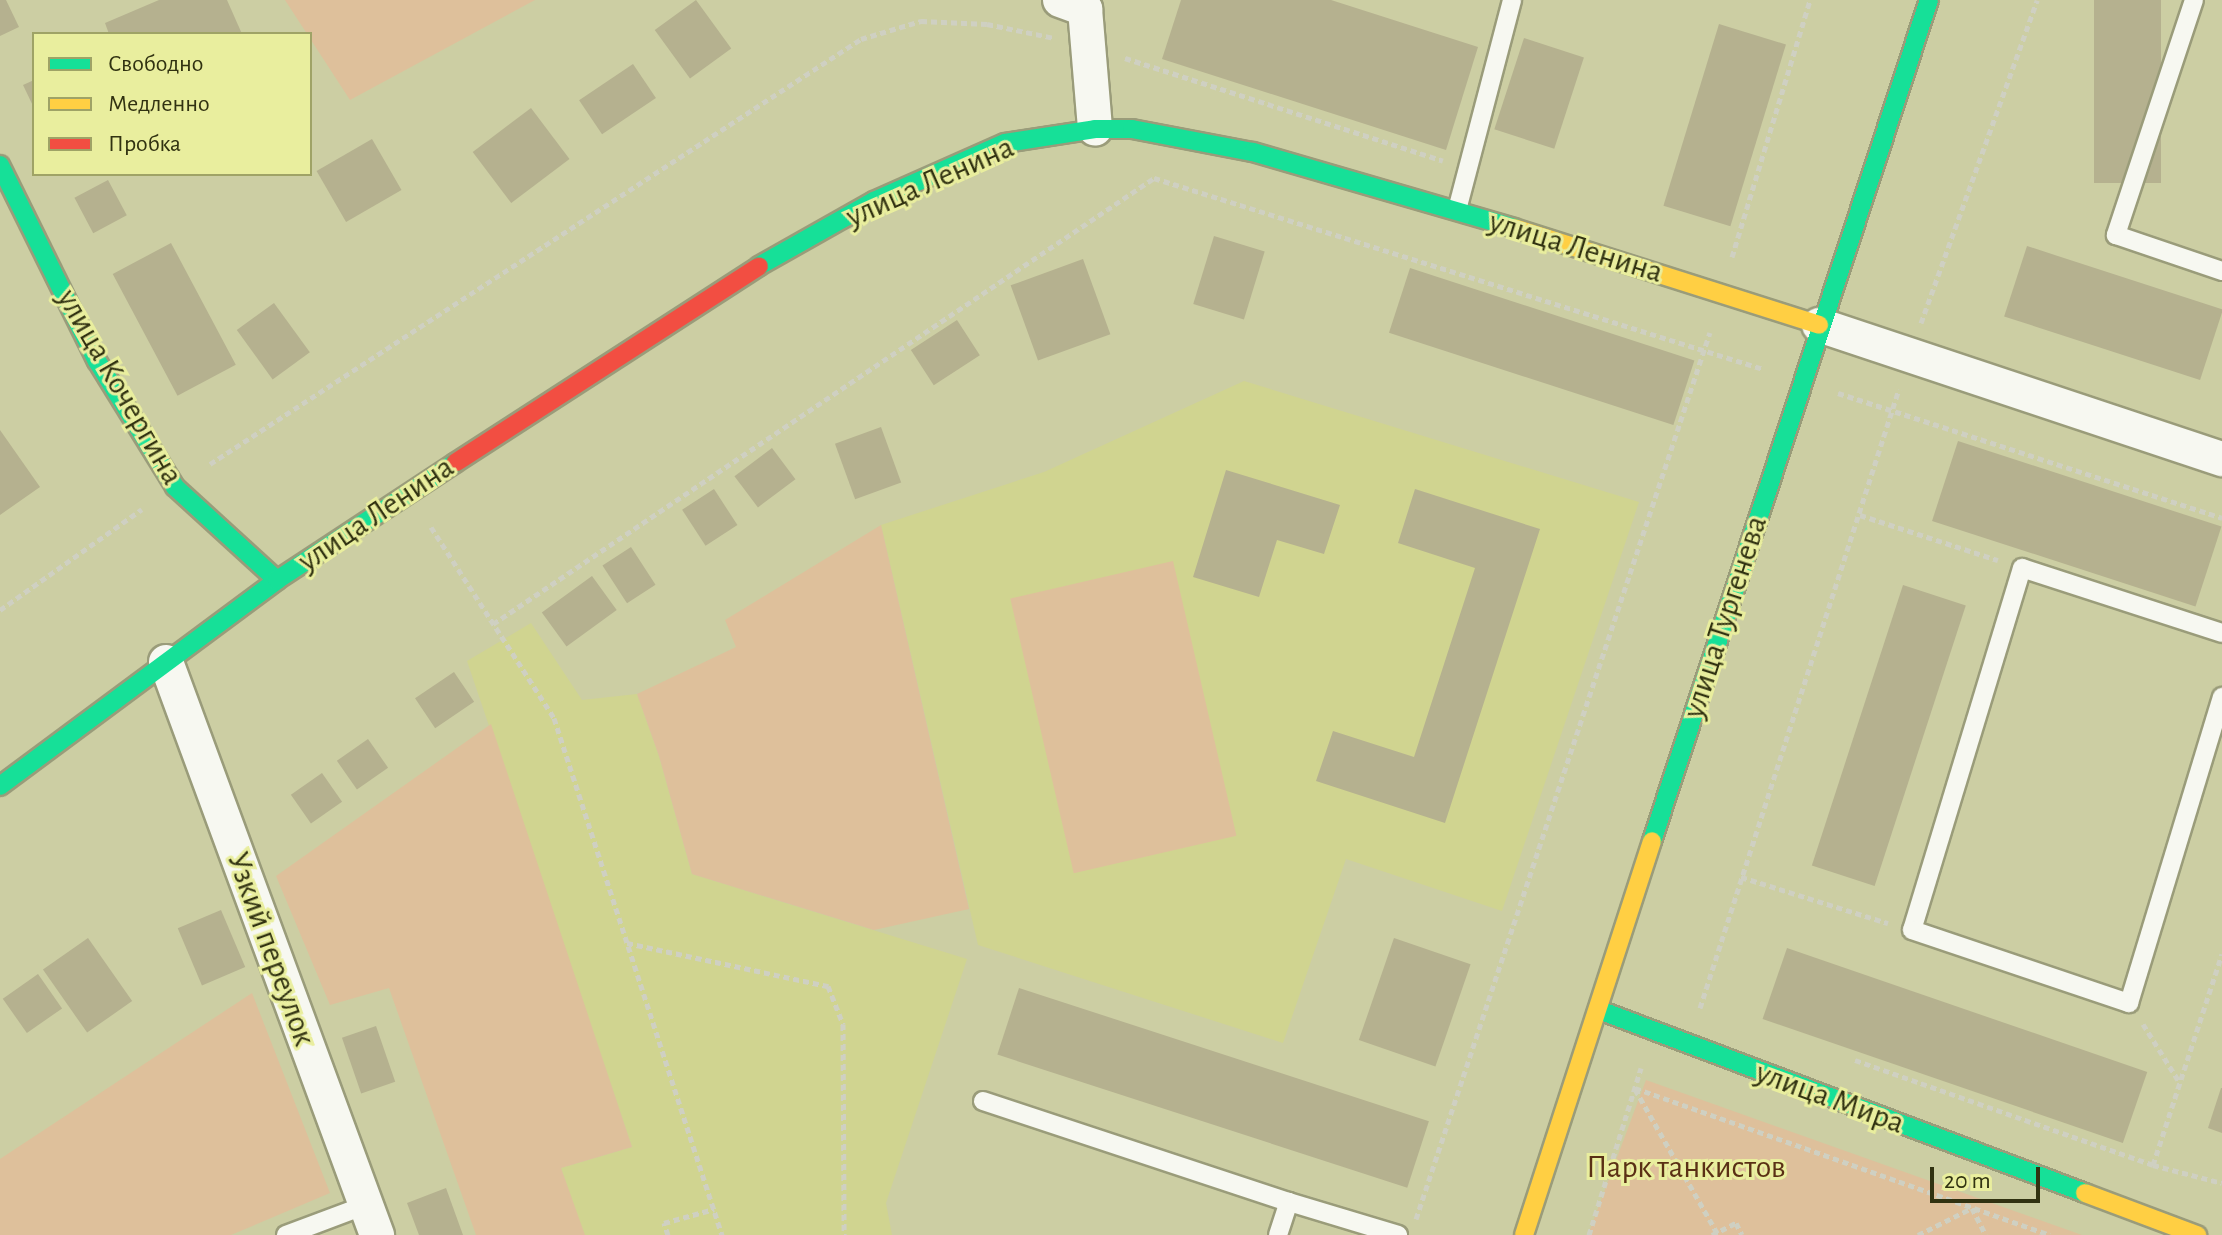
<!DOCTYPE html>
<meta charset="utf-8">
<style>
body{margin:0}
#map{position:relative;width:2222px;height:1235px;overflow:hidden;background:#cccea3;font-family:"Alegreya Sans",sans-serif}
div>[style]{position:absolute}
.built>*{inset:0;background:#d0d490}
.green>*{inset:0;background:#dec09b;transform-origin:0 0}
.building>*{inset:0;background:#b5b18f;transform-origin:0 0}
.path>*{height:5px;margin-top:-2.5px;transform-origin:0;background:repeating-linear-gradient(90deg,#cfd0c2 0 6px,transparent 0 10px)}
.roads{filter:drop-shadow(2px 0 #9a9c7a) drop-shadow(-2px 0 #9a9c7a) drop-shadow(0 2px #9a9c7a) drop-shadow(0 -2px #9a9c7a)}
.lane>*{height:18px;margin:-9px;padding:0 9px;transform-origin:9px;border-radius:9px;background:#f7f8f1}
.street>*{height:34px;margin:-17px;padding:0 17px;transform-origin:17px;border-radius:17px;background:#f7f8f1}
.fast>*{height:18px;margin:-9px;padding:0 9px;transform-origin:9px;border-radius:9px;background:#16e098}
.slow>*{height:18px;margin:-9px;padding:0 9px;transform-origin:9px;border-radius:9px;background:#ffcf43}
.jam>*{height:18px;margin:-9px;padding:0 9px;transform-origin:9px;border-radius:9px;background:#f24e42}
span{translate:-50% -50%;white-space:nowrap;text-align:center;line-height:1.15;-webkit-text-stroke:6px #e9ee9e;paint-order:stroke}
.street-label{font-size:32px;color:#313211}
.park-label{font-size:32px;color:#5a3015}
.legend{position:absolute;left:32px;top:32px;width:280px;height:144px;box-sizing:border-box;background:#e9ee9e;border:2px solid #9fa366;margin:0;padding:10px 14px;list-style:none;font-size:24px;color:#313211}
.legend li{display:flex;align-items:center;gap:16px;height:40px}
.legend b{width:40px;border:2px solid #9fa366}
.scale{position:absolute;left:1930px;top:1167px;width:110px;height:36px;box-sizing:border-box;border:4px solid #313211;border-top:0;padding-left:10px;font-size:24px;line-height:28px;white-space:nowrap;color:#313211;-webkit-text-stroke:6px #e9ee9e;paint-order:stroke}
</style>
<div id="map">
<div class="built">
<i style="clip-path:polygon(1244px 381px,1639px 502px,1502px 911px,1346px 859px,1283px 1043px,978px 945px,881px 525px,1044px 472px)"></i>
<i style="clip-path:polygon(531px 623px,582px 700px,637px 694px,659px 756px,692px 874px,967px 959px,886px 1203px,892px 1235px,584px 1235px,561px 1168px,632px 1147px,467px 661px)"></i>
</div>
<div class="green">
<i style="clip-path:polygon(285px 0,535px 0,350px 100px)"></i>
<i style="clip-path:polygon(881px 525px,969px 909px,874px 930px,692px 874px,659px 756px,637px 694px,736px 647px,725px 620px)"></i>
<i style="left:1173px;top:561px;width:282px;height:167px;rotate:77deg"></i>
<i style="clip-path:polygon(491px 724px,632px 1147px,561px 1168px,585px 1235px,476px 1235px,389px 988px,330px 1005px,276px 876px)"></i>
<i style="clip-path:polygon(252px 993px,330px 1193px,231px 1235px,0 1235px,0 1159px)"></i>
<i style="clip-path:polygon(1646px 1080px,2082px 1235px,1588px 1235px)"></i>
</div>
<div class="building">
<i style="clip-path:polygon(0 0,6px 0,19px 27px,0 36px)"></i>
<i style="clip-path:polygon(159px 0,227px 0,242px 34px,109px 34px,105px 23px)"></i>
<i style="left:696px;top:0;width:60px;height:51px;rotate:54deg"></i>
<i style="clip-path:polygon(1181px 0,1331px 0,1478px 47px,1446px 150px,1162px 59px)"></i>
<i style="left:2094px;top:0;width:67px;height:183px"></i>
<i style="left:1719px;top:24px;width:70px;height:190px;rotate:17deg"></i>
<i style="left:1524px;top:38px;width:63px;height:96px;rotate:18deg"></i>
<i style="left:633px;top:64px;width:41px;height:65px;rotate:56deg"></i>
<i style="clip-path:polygon(34px 80px,34px 108px,23px 85px)"></i>
<i style="left:531px;top:108px;width:64px;height:73px;rotate:53deg"></i>
<i style="left:372px;top:139px;width:59px;height:64px;rotate:60deg"></i>
<i style="left:108px;top:180px;width:40px;height:38px;rotate:62deg"></i>
<i style="left:1214px;top:236px;width:53px;height:71px;rotate:17deg"></i>
<i style="left:171px;top:243px;width:138px;height:66px;rotate:62deg"></i>
<i style="left:2027px;top:246px;width:206px;height:74px;rotate:18deg"></i>
<i style="left:1083px;top:259px;width:80px;height:77px;rotate:70deg"></i>
<i style="left:1410px;top:268px;width:299px;height:68px;rotate:18deg"></i>
<i style="left:274px;top:303px;width:61px;height:46px;rotate:54deg"></i>
<i style="left:957px;top:320px;width:42px;height:55px;rotate:57deg"></i>
<i style="left:881px;top:427px;width:59px;height:49px;rotate:70deg"></i>
<i style="clip-path:polygon(0 430px,40px 487px,0 515px)"></i>
<i style="left:1958px;top:441px;width:277px;height:84px;rotate:18deg"></i>
<i style="left:772px;top:448px;width:39px;height:47px;rotate:53deg"></i>
<i style="clip-path:polygon(1226px 470px,1340px 505px,1324px 554px,1277px 540px,1259px 597px,1193px 577px)"></i>
<i style="left:714px;top:489px;width:43px;height:38px;rotate:57deg"></i>
<i style="clip-path:polygon(1415px 489px,1540px 529px,1445px 823px,1316px 781px,1333px 731px,1414px 757px,1475px 568px,1398px 543px)"></i>
<i style="left:631px;top:547px;width:45px;height:34px;rotate:57deg"></i>
<i style="left:592px;top:576px;width:42px;height:62px;rotate:54deg"></i>
<i style="left:1903px;top:585px;width:66px;height:295px;rotate:18deg"></i>
<i style="left:454px;top:672px;width:36px;height:47px;rotate:56deg"></i>
<i style="left:368px;top:739px;width:35px;height:38px;rotate:55deg"></i>
<i style="left:322px;top:773px;width:35px;height:38px;rotate:55deg"></i>
<i style="left:221px;top:910px;width:62px;height:47px;rotate:67deg"></i>
<i style="left:88px;top:938px;width:77px;height:55px;rotate:55deg"></i>
<i style="left:1394px;top:938px;width:81px;height:108px;rotate:19deg"></i>
<i style="left:1787px;top:948px;width:381px;height:75px;rotate:19deg"></i>
<i style="left:38px;top:974px;width:42px;height:43px;rotate:55deg"></i>
<i style="left:1019px;top:988px;width:431px;height:70px;rotate:18deg"></i>
<i style="left:376px;top:1026px;width:59px;height:36px;rotate:71deg"></i>
<i style="clip-path:polygon(2221px 1088px,2222px 1088px,2222px 1133px,2208px 1128px)"></i>
<i style="clip-path:polygon(446px 1188px,463px 1235px,419px 1235px,407px 1203px)"></i>
</div>
<div class="path">
<i style="left:1125px;top:58px;width:334px;rotate:17.9deg"></i>
<i style="left:1732px;top:257px;width:269px;rotate:-73.1deg"></i>
<i style="left:1921px;top:323px;width:343px;rotate:-70.2deg"></i>
<i style="left:1838px;top:393px;width:404px;rotate:18deg"></i>
<i style="left:210px;top:464px;width:777px;rotate:-33.14deg"></i>
<i style="left:861px;top:39px;width:63px;rotate:-16.7deg"></i>
<i style="left:921px;top:21px;width:66px;rotate:2.6deg"></i>
<i style="left:987px;top:24px;width:68px;rotate:11.8deg"></i>
<i style="left:1860px;top:515px;width:145px;rotate:18.1deg"></i>
<i style="left:431px;top:527px;width:227px;rotate:57.2deg"></i>
<i style="left:554px;top:718px;width:544px;rotate:72deg"></i>
<i style="left:0;top:610px;width:174px;rotate:-35.4deg"></i>
<i style="left:493px;top:624px;width:797px;rotate:-34.01deg"></i>
<i style="left:1154px;top:178px;width:638px;rotate:17.41deg"></i>
<i style="left:1741px;top:877px;width:154px;rotate:17.4deg"></i>
<i style="left:627px;top:943px;width:206px;rotate:12.1deg"></i>
<i style="left:828px;top:986px;width:41px;rotate:68.5deg"></i>
<i style="left:843px;top:1024px;width:211px;rotate:89.7deg"></i>
<i style="left:1700px;top:1008px;width:650px;rotate:-72.18deg"></i>
<i style="left:2143px;top:1024px;width:70px;rotate:57.9deg"></i>
<i style="left:1855px;top:1060px;width:316px;rotate:19.4deg"></i>
<i style="left:2153px;top:1165px;width:71px;rotate:14.6deg"></i>
<i style="left:1635px;top:1088px;width:440px;rotate:19.5deg"></i>
<i style="left:1635px;top:1089px;width:166px;rotate:60.3deg"></i>
<i style="left:2153px;top:1165px;width:222px;rotate:-71.9deg"></i>
<i style="left:1416px;top:1219px;width:934px;rotate:-71.66deg"></i>
<i style="left:668px;top:1235px;width:13px;rotate:-108deg"></i>
<i style="left:664px;top:1223px;width:52px;rotate:-15.6deg"></i>
<i style="left:1589px;top:1235px;width:175px;rotate:-72.7deg"></i>
<i style="left:1712px;top:1235px;width:27px;rotate:-27deg"></i>
<i style="left:1736px;top:1223px;width:13px;rotate:63deg"></i>
<i style="left:1918px;top:1235px;width:60px;rotate:-26.6deg"></i>
<i style="left:1972px;top:1208px;width:30px;rotate:63deg"></i>
</div>
<div class="roads">
<div class="lane">
<i style="left:2194px;top:0;width:248px;rotate:108.4deg"></i>
<i style="left:2116px;top:235px;width:112px;rotate:18.8deg"></i>
<i style="left:1457px;top:210px;width:217px;rotate:-75.3deg"></i>
<i style="left:2222px;top:633px;width:210px;rotate:-162deg"></i>
<i style="left:2022px;top:568px;width:378px;rotate:106.9deg"></i>
<i style="left:1912px;top:930px;width:229px;rotate:18.6deg"></i>
<i style="left:2129px;top:1003px;width:320px;rotate:-73.1deg"></i>
<i style="left:983px;top:1101px;width:322px;rotate:18.3deg"></i>
<i style="left:286px;top:1235px;width:85px;rotate:-20.6deg"></i>
<i style="left:1278px;top:1235px;width:35px;rotate:-72deg"></i>
<i style="left:1289px;top:1202px;width:114px;rotate:16.8deg"></i>
</div>
<div class="street">
<i style="left:1060px;top:0;width:27px;rotate:20deg"></i>
<i style="left:1085px;top:9px;width:120px;rotate:85.2deg"></i>
<i style="left:1819px;top:325px;width:425px;rotate:18.4deg"></i>
<i style="left:166px;top:662px;width:611px;rotate:69.78deg"></i>
</div>
<div class="fast">
<i style="left:0;top:165px;width:219px;rotate:63.7deg"></i>
<i style="left:97px;top:361px;width:148px;rotate:58.2deg"></i>
<i style="left:175px;top:487px;width:138px;rotate:42.4deg"></i>
<i style="left:759px;top:266px;width:132px;rotate:-29.5deg"></i>
<i style="left:874px;top:201px;width:143px;rotate:-23.9deg"></i>
<i style="left:1005px;top:143px;width:91px;rotate:-8.8deg"></i>
<i style="left:1095px;top:129px;width:37px"></i>
<i style="left:1132px;top:129px;width:123px;rotate:10.8deg"></i>
<i style="left:1253px;top:152px;width:272px;rotate:16.2deg"></i>
<i style="left:0;top:786px;width:345px;rotate:-36.6deg"></i>
<i style="left:277px;top:580px;width:213px;rotate:-33.3deg"></i>
<i style="left:1652px;top:841px;width:885px;rotate:-71.77deg"></i>
<i style="left:1599px;top:1010px;width:519px;rotate:20.63deg"></i>
</div>
<div class="slow">
<i style="left:1514px;top:228px;width:320px;rotate:17.6deg"></i>
<i style="left:2085px;top:1193px;width:120px;rotate:20.6deg"></i>
<i style="left:1524px;top:1235px;width:414px;rotate:-72deg"></i>
</div>
<div class="jam">
<i style="left:455px;top:463px;width:362px;rotate:-32.9deg"></i>
</div>
</div>
<div class="street-label">
<span style="left:930px;top:182px;rotate:-24deg">улица Ленина</span>
<span style="left:1576px;top:247px;rotate:17deg">улица Ленина</span>
<span style="left:120px;top:387px;rotate:60deg">улица Кочергина</span>
<span style="left:376px;top:514px;rotate:-34deg">улица Ленина</span>
<span style="left:1725px;top:617px;rotate:-72deg">улица Тургенева</span>
<span style="left:271px;top:949px;rotate:70deg">Узкий переулок</span>
<span style="left:1830px;top:1098px;rotate:20deg">улица Мира</span>
</div>
<div class="park-label">
<span style="left:1686px;top:1167px">Парк танкистов</span>
</div>
<ul class="legend">
<li><b style="height:10px;background:#16e098"></b>Свободно</li>
<li><b style="height:10px;background:#ffcf43"></b>Медленно</li>
<li><b style="height:10px;background:#f24e42"></b>Пробка</li>
</ul>
<div class="scale">20 m</div>
</div>
